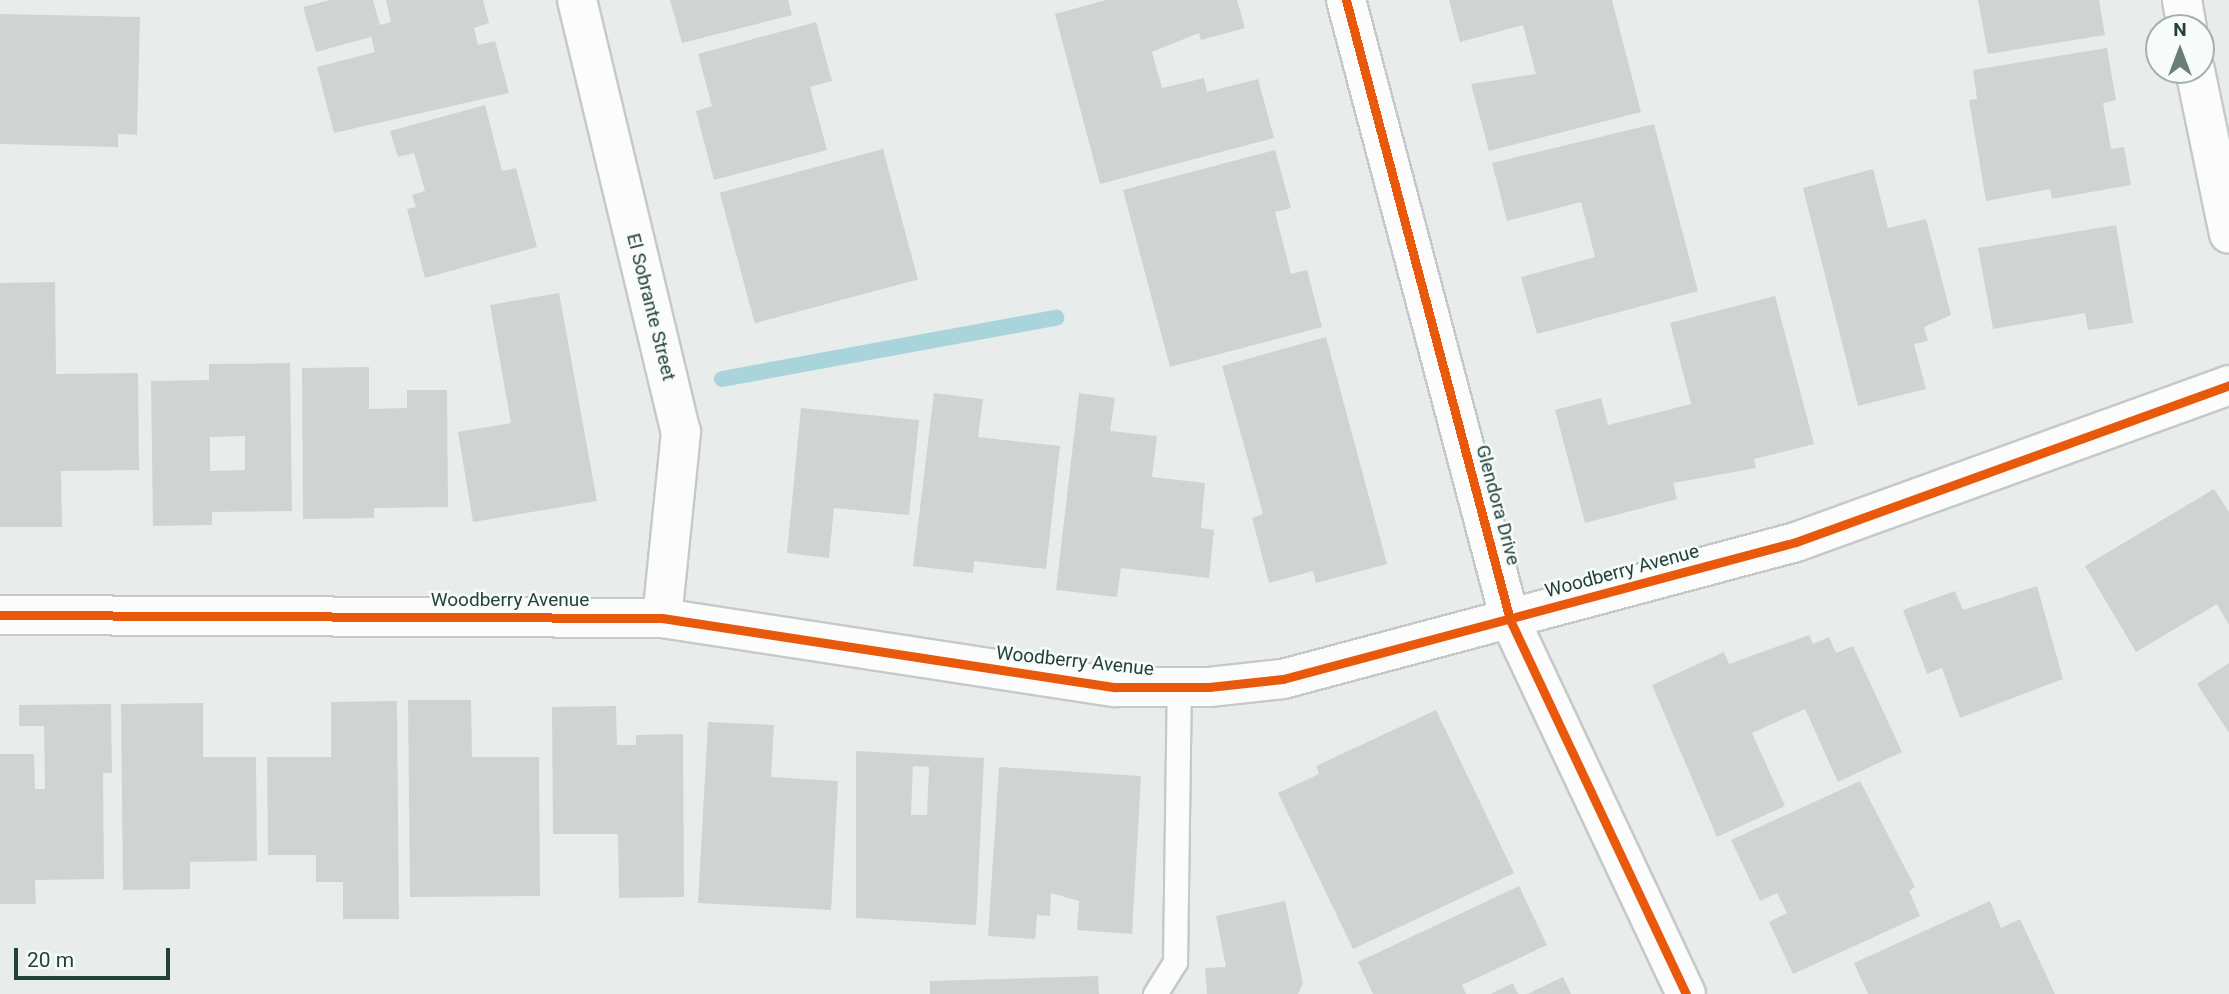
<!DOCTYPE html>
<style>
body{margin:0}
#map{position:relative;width:2229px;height:994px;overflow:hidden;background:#e8edeb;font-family:Roboto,sans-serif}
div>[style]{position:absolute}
.stream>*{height:16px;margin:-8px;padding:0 8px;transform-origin:8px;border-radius:8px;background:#a9d4db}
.building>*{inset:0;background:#cfd4d2;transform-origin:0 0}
.roads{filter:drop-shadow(2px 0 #c5cac8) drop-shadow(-2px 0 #c5cac8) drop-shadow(0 2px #c5cac8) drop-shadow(0 -2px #c5cac8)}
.service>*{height:23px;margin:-11.5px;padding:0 11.5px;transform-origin:11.5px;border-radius:11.5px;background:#fcfcfc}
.minor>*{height:38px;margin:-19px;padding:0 19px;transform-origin:19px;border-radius:19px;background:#fcfcfc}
.tertiary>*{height:38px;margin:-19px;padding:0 19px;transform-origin:19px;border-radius:19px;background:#fcfcfc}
.cycleway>*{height:9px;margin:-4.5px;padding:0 4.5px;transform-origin:4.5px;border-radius:4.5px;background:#e8590c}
span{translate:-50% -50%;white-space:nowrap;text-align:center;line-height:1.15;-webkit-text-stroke:5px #f7fbf9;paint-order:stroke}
.street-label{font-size:19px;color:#24423a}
.north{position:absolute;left:2145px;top:14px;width:70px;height:70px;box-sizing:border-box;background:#f7fbf9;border:2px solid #a3b1ad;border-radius:50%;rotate:0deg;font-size:19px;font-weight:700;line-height:28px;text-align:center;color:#24423a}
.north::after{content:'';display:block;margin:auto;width:24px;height:32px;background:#697e78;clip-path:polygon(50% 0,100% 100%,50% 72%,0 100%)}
.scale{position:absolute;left:14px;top:948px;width:156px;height:32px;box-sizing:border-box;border:4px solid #24423a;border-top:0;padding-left:9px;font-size:21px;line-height:24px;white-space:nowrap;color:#24423a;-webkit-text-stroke:5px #f7fbf9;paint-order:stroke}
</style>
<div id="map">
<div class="stream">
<i style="left:722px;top:379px;width:340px;rotate:-10.4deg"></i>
</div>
<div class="building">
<i style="clip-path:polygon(330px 0,373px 0,380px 25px,391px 22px,386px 0,483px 0,489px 23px,474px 28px,478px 45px,495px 41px,509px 93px,334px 133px,317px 67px,375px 52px,371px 37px,316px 52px,303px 7px)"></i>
<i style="clip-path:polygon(670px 0,788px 0,792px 15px,682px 43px)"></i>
<i style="clip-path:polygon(1106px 0,1237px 0,1245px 28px,1201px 40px,1199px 33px,1152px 52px,1162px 88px,1204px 78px,1207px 92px,1258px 79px,1274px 138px,1100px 184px,1055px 14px)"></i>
<i style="clip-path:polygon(1449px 0,1612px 0,1641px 112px,1489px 151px,1471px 84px,1536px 74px,1523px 25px,1460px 42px)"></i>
<i style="clip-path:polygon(1978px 0,2099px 0,2105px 35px,1988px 54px)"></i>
<i style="clip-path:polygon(0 14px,140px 17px,137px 135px,118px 134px,118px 147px,0 144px)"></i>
<i style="clip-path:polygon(816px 22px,832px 81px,810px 87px,827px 150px,714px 180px,696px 111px,712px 106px,698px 54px)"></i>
<i style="clip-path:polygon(2107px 48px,2116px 100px,2103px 103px,2111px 149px,2124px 147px,2131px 185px,2052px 199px,2050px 189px,1986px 201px,1969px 100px,1977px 99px,1973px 70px)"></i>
<i style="clip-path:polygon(485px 105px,502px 171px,516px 168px,537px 247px,425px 278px,407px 209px,416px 207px,412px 195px,425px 191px,414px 153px,398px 157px,390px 131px)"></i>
<i style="clip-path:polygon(1654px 124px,1698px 291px,1537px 334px,1521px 277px,1595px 257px,1581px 202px,1507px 221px,1492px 163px)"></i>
<i style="left:883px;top:149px;width:135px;height:169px;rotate:75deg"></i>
<i style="clip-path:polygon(1275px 150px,1291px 208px,1275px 212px,1291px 274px,1307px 270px,1322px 327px,1170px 367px,1123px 190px)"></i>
<i style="clip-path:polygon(1873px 169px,1888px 228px,1926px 219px,1951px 315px,1924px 327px,1928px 341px,1914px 344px,1926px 389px,1858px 406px,1803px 188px)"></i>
<i style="clip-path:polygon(2116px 225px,2133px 323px,2088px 330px,2085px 313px,1993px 329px,1978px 248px)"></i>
<i style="clip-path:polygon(55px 282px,56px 374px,138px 373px,139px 470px,61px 471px,62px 527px,0 527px,0 283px)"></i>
<i style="clip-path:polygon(559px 293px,597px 501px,473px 522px,458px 432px,511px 423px,490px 305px)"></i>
<i style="clip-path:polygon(1775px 296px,1814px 444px,1754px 459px,1756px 468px,1673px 483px,1677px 499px,1585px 523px,1555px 410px,1601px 398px,1608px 425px,1691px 404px,1670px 323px)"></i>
<i style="clip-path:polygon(1326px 337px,1387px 564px,1316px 583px,1313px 571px,1269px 583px,1252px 518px,1263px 514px,1222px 366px)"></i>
<i style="clip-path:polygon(evenodd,290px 363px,292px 511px,212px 512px,212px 525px,153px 526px,151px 381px,209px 380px,209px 364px,290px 363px,245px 436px,245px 470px,210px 471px,210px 437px,245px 436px)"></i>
<i style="clip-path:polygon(369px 367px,369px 409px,407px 408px,407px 390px,447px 390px,448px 507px,374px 508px,374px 518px,303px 519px,302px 368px)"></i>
<i style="clip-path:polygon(934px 393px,983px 399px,978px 437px,1060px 446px,1046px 569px,974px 561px,973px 573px,913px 566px)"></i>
<i style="clip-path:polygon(1079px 393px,1115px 398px,1110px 431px,1157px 436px,1152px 477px,1205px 483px,1201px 528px,1214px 530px,1209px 578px,1121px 568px,1117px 597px,1056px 590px)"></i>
<i style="clip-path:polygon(801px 408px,919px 420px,909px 515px,834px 508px,829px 558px,787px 553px)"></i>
<i style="clip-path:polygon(2214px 489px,2229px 512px,2229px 625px,2217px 604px,2136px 652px,2085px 566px)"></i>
<i style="clip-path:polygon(2037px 586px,2063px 679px,1960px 718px,1942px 668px,1927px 674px,1903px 610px,1955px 591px,1963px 610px)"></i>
<i style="clip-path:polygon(1809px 635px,1813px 644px,1829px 637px,1836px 653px,1853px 646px,1902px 752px,1838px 782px,1805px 709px,1752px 733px,1785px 806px,1717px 837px,1652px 685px,1724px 652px,1729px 664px)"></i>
<i style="clip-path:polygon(2229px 663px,2229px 733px,2197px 684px)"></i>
<i style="clip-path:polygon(408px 700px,471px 700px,472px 757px,539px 757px,540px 896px,410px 897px)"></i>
<i style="clip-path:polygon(397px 701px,399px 919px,343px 919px,343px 882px,316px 882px,316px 855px,268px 855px,267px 757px,331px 757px,331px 702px)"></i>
<i style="clip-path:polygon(203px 703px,203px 757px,256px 757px,257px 861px,190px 862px,190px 889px,123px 890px,121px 704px)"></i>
<i style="clip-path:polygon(111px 704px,112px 773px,103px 773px,104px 879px,35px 880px,36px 904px,0 904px,0 754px,34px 754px,35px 789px,45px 789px,44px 726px,19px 726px,19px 705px)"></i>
<i style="clip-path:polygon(616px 706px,617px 745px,636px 745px,636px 735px,683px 734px,684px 897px,619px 898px,618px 834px,553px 834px,552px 707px)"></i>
<i style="clip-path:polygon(1436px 710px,1514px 873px,1353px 949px,1278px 793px,1319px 774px,1316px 766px)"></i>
<i style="clip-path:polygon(708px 722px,774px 725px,771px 777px,838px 781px,831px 910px,698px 903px)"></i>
<i style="clip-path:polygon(evenodd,856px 751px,984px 758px,976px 925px,856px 918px,856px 751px,913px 766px,929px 767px,927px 815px,911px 815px,913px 766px)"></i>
<i style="clip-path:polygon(999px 767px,1141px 776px,1132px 934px,1077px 930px,1079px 901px,1051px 893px,1050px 916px,1037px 915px,1035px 939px,988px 936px)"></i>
<i style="clip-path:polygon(1860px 781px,1915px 887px,1909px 891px,1920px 916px,1793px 974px,1769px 922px,1787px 913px,1777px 893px,1760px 901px,1731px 840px)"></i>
<i style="clip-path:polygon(1519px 886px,1547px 945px,1462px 985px,1466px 994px,1373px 994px,1358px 962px)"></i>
<i style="clip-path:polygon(1285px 901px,1303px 983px,1298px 994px,1207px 994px,1205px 968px,1226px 967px,1216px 916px)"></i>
<i style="clip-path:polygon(1990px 901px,2001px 928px,2020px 919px,2055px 994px,1868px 994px,1854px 963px)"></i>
<i style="clip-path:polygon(1098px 976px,1099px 994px,930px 994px,930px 981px)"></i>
<i style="clip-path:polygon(1563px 977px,1571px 994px,1527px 994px)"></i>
<i style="clip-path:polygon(1513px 983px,1518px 994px,1490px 994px)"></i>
</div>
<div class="roads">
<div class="service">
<i style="left:1155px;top:994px;width:38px;rotate:-58deg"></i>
<i style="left:1175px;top:962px;width:273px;rotate:-89.2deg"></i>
</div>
<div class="minor">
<i style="left:577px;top:0;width:444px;rotate:76.5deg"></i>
<i style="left:681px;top:432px;width:187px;rotate:95.8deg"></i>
<i style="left:2182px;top:0;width:28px;rotate:80deg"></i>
<i style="left:2195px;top:70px;width:167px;rotate:78.3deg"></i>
<i style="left:0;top:615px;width:662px;rotate:0.26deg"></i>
<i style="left:662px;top:618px;width:458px;rotate:8.7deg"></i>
<i style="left:1115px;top:687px;width:94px"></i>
<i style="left:1209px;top:687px;width:74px;rotate:-6.2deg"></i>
<i style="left:1283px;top:679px;width:531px;rotate:-14.95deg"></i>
<i style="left:1796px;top:542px;width:461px;rotate:-19.9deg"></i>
</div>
<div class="tertiary">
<i style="left:1346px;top:0;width:641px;rotate:75.18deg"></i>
<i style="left:1510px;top:620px;width:413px;rotate:64.8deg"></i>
</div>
</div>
<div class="cycleway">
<i style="left:1346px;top:0;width:641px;rotate:75.18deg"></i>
<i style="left:1510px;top:620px;width:413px;rotate:64.8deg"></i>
<i style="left:0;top:615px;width:662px;rotate:0.26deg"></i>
<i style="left:662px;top:618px;width:458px;rotate:8.7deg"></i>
<i style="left:1115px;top:687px;width:94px"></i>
<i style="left:1209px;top:687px;width:74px;rotate:-6.2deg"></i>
<i style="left:1283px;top:679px;width:531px;rotate:-14.95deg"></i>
<i style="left:1796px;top:542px;width:461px;rotate:-19.9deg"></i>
</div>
<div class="street-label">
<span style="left:651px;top:307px;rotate:76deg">El Sobrante Street</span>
<span style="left:1498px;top:505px;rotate:75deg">Glendora Drive</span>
<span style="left:1622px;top:571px;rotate:-15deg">Woodberry Avenue</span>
<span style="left:510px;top:600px">Woodberry Avenue</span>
<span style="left:1075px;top:661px;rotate:6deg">Woodberry Avenue</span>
</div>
<div class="north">N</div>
<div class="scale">20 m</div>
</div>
